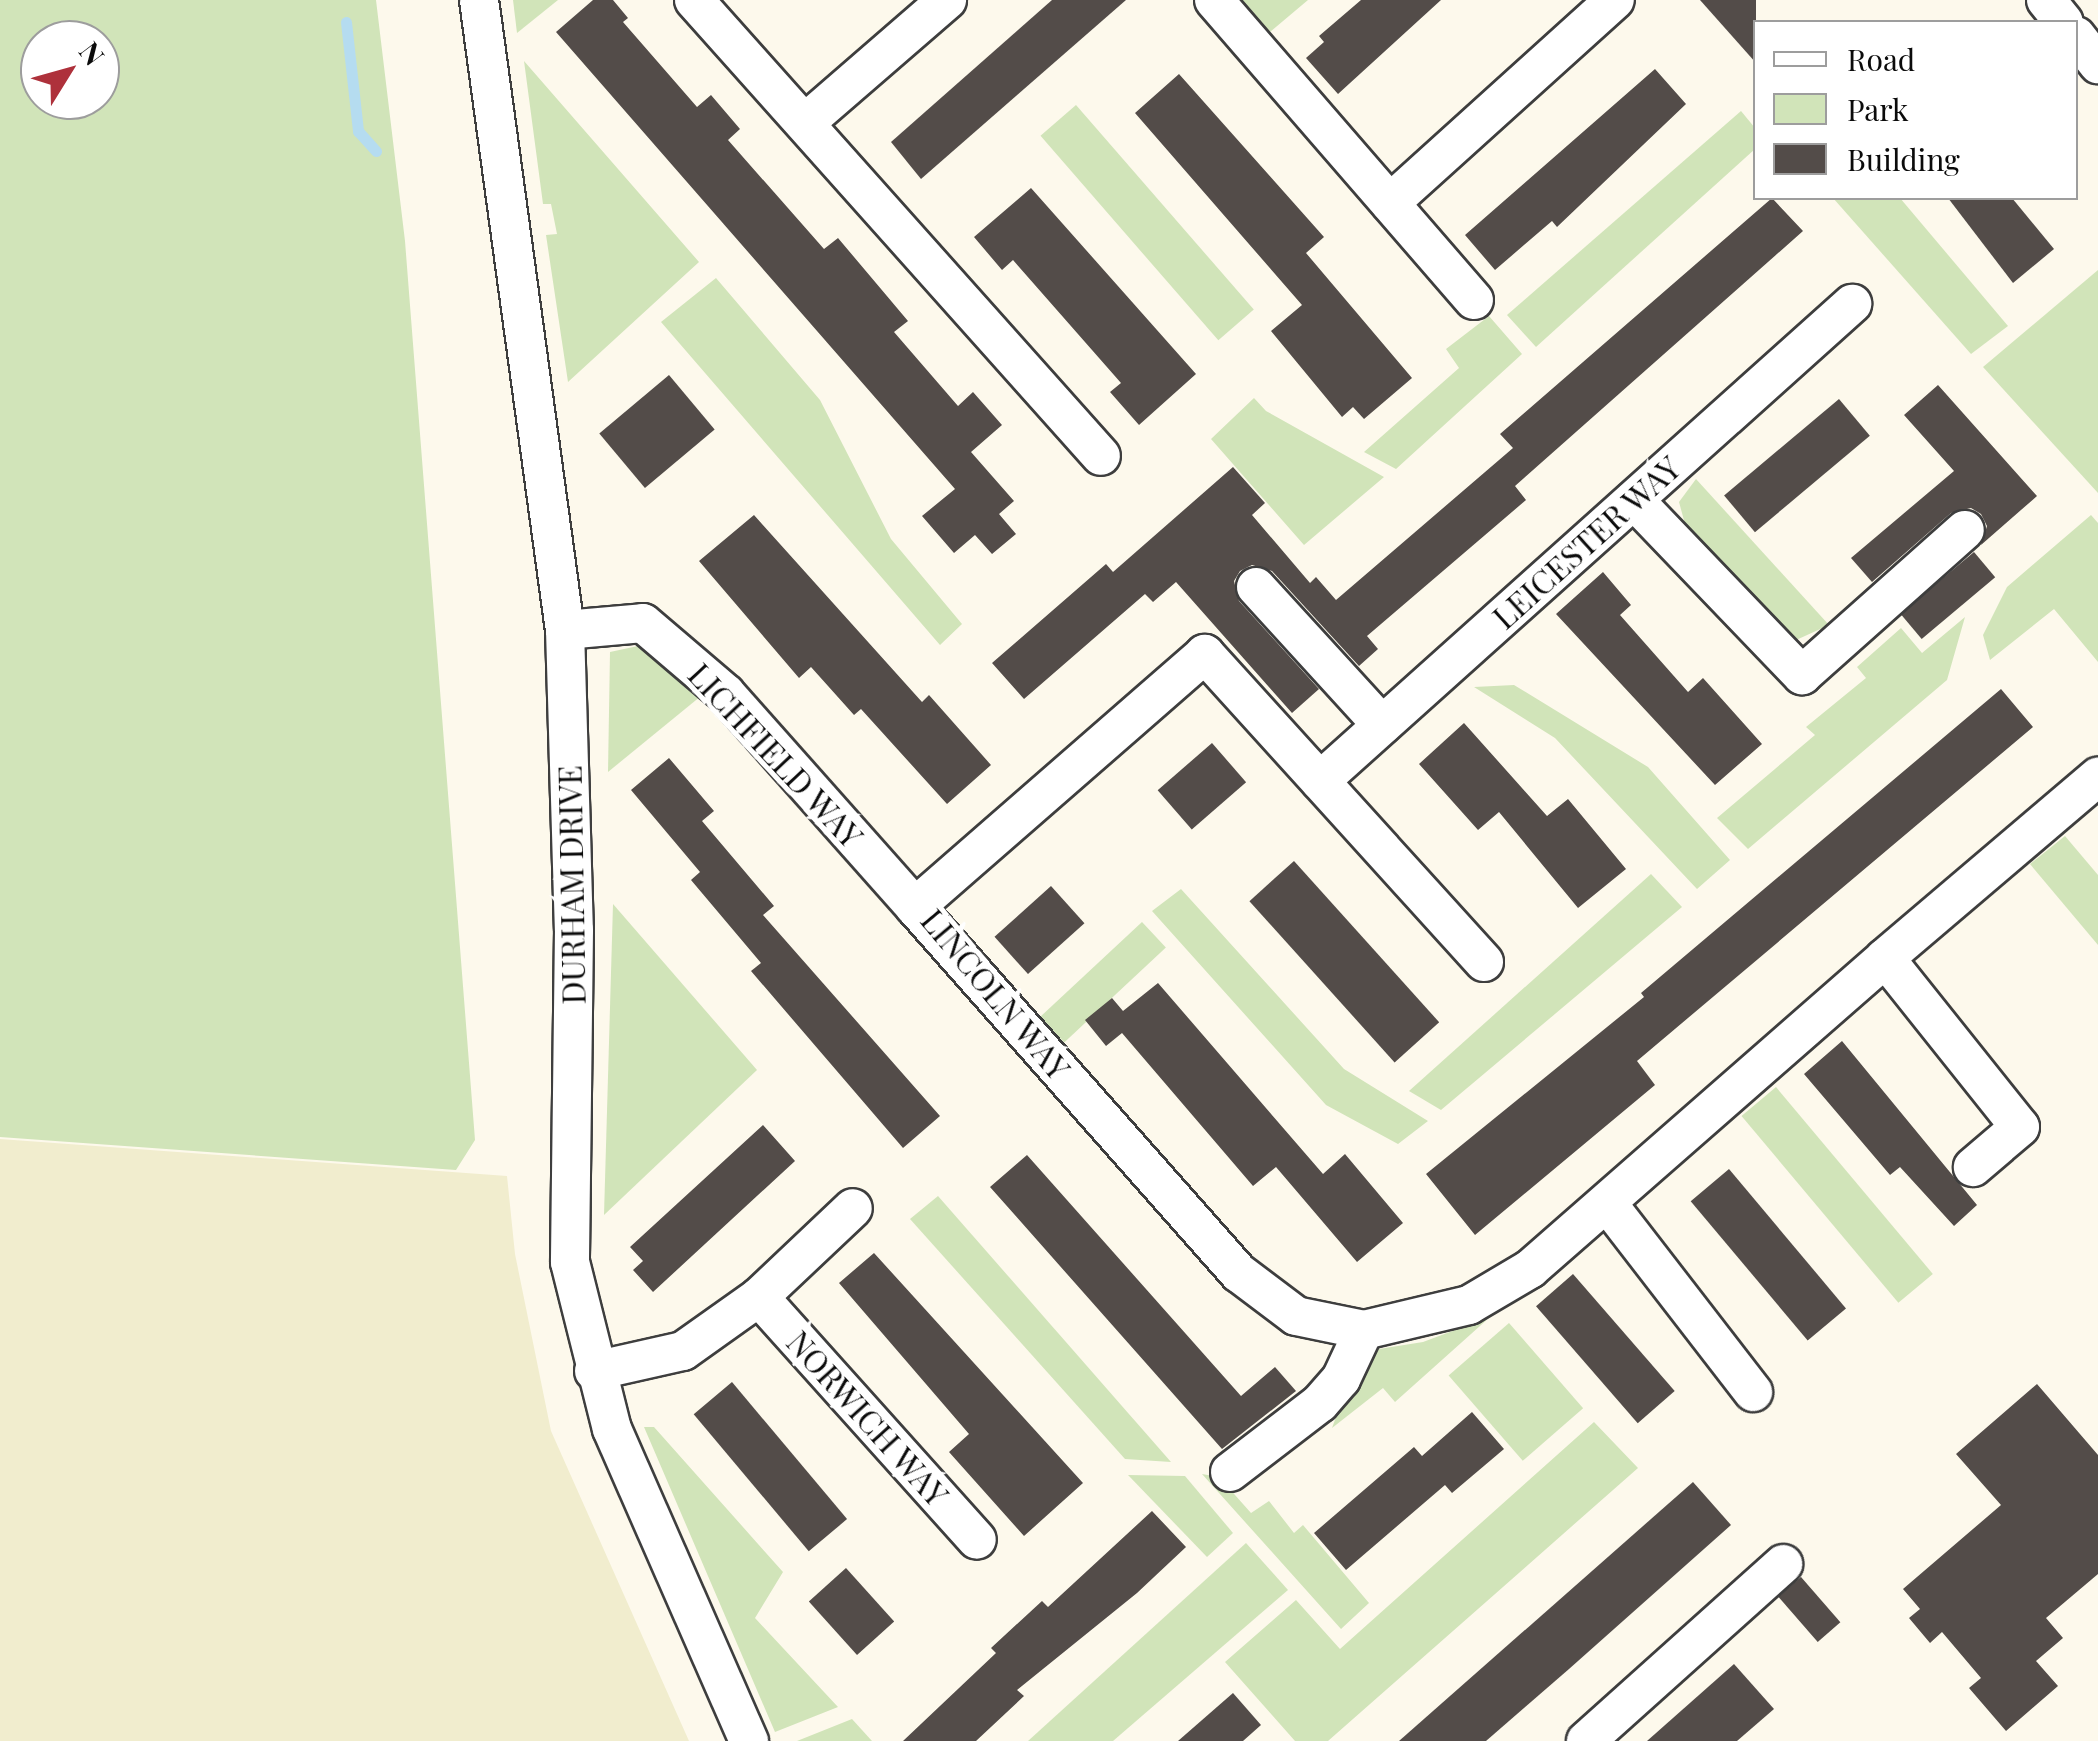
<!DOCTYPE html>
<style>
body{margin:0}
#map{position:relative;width:2098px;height:1741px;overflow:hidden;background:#fdf9ec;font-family:"Playfair Display",serif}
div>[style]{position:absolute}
.farmland>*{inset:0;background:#f1edce}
.green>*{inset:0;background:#d1e4b9;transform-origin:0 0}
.stream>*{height:11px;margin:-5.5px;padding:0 5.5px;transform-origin:5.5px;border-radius:5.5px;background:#b5dcf0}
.building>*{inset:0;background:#534c49;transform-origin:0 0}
.roads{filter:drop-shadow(2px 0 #3e3e3e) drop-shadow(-2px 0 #3e3e3e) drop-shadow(0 2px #3e3e3e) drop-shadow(0 -2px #3e3e3e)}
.minor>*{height:38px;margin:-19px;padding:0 19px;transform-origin:19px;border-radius:19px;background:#fff}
span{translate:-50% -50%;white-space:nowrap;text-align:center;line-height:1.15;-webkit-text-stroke:10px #fff;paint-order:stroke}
.street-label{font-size:32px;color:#0b0b0b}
.legend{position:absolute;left:1753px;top:20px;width:325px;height:180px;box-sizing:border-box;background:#fff;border:2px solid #9d9d9d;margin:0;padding:12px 18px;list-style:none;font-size:30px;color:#0b0b0b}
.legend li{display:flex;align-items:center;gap:20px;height:50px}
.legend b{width:50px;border:2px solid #9d9d9d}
.north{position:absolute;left:20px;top:20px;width:100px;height:100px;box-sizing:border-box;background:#fff;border:2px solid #9d9d9d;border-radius:50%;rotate:53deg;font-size:28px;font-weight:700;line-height:40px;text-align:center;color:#0b0b0b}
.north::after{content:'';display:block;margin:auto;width:35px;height:45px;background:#ae313b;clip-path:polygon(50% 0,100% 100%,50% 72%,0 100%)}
</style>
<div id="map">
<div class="farmland">
<i style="clip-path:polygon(0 1139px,507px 1176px,515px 1254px,551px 1431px,689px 1741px,0 1741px)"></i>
</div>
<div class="green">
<i style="clip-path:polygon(evenodd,0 0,376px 0,405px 241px,475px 1140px,456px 1170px,0 1137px,0 0,40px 40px,100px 40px,100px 100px,40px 100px,40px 40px)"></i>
<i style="clip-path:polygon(513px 0,558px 0,517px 33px)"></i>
<i style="clip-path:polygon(1233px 0,1308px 0,1264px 37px)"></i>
<i style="clip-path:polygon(524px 61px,699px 262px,568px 382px,546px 235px,557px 234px,551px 204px,543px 204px)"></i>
<i style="left:1076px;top:105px;width:271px;height:47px;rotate:49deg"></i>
<i style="clip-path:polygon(1741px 111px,1755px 128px,1755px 149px,1536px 347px,1507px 315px)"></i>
<i style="clip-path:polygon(1833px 198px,1900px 198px,2008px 326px,1971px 354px)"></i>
<i style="clip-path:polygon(2098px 270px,2098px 493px,1983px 367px)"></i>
<i style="clip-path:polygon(716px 278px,820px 400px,891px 539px,962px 624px,940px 645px,661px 322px)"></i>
<i style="clip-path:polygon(1489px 316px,1522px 354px,1396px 469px,1364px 452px,1459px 368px,1446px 349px)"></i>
<i style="clip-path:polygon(1254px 398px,1266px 411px,1384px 477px,1304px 545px,1211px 439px)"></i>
<i style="clip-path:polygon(1696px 479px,1829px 625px,1794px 641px,1688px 535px,1679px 502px)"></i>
<i style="clip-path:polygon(2091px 515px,2098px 523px,2098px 662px,2054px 609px,1990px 660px,1983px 635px,2007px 587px)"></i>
<i style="clip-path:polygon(1965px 617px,1947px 680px,1748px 849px,1717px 818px,1815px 735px,1806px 727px,1866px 678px,1857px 667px,1901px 628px,1922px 653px)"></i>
<i style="clip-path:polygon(638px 646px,666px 659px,701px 696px,608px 772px,610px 652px)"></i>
<i style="clip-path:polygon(1514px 685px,1648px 767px,1730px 860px,1697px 889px,1555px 738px,1474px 687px)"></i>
<i style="clip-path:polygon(2065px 836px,2098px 875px,2098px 945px,2030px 864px)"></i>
<i style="clip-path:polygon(1651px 874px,1682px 907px,1441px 1110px,1409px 1091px)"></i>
<i style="clip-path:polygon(1181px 889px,1344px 1069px,1428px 1121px,1398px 1144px,1326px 1105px,1152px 911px)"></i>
<i style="clip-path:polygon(613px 904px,757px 1070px,604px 1215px)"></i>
<i style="left:1142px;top:922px;width:35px;height:139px;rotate:47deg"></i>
<i style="left:1776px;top:1087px;width:244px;height:45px;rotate:50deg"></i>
<i style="clip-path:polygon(938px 1196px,1171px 1462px,1125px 1459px,910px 1219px)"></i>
<i style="clip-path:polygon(1490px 1317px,1395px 1402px,1383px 1388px,1332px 1428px,1360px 1352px,1423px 1342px)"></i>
<i style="left:1509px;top:1323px;width:113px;height:80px;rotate:49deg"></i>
<i style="clip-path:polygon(1594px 1422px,1638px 1468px,1328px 1741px,1295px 1741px,1225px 1662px,1296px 1600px,1340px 1649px)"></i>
<i style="clip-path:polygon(644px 1427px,654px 1427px,783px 1572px,755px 1618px,838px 1707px,775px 1732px)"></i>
<i style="clip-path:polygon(1202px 1474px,1219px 1477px,1251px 1513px,1269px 1501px,1294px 1533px,1303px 1525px,1369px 1603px,1341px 1629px)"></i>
<i style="clip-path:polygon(1128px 1475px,1185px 1476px,1233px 1533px,1207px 1557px)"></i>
<i style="clip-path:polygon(1246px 1543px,1288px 1590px,1113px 1741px,1028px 1741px)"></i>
<i style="clip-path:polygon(852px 1719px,872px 1741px,797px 1741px)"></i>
</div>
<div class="stream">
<i style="left:346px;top:22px;width:110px;rotate:83.7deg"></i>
<i style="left:358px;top:131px;width:27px;rotate:48deg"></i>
</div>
<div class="building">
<i style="clip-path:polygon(593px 0,613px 0,628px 18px,623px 22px,697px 107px,711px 95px,740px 129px,728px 140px,824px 249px,838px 238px,908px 321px,894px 332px,958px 406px,973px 392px,1002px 425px,971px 452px,1014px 501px,999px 514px,1016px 534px,992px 554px,975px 535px,954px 553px,922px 516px,955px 489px,556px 32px)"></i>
<i style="clip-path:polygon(1052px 0,1126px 0,921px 179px,891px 142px)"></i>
<i style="clip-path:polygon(1361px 0,1441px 0,1338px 94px,1306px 58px,1324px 42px,1319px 36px)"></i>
<i style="clip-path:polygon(1700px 0,1756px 0,1756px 63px)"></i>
<i style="clip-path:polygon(1655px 69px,1686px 104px,1557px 227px,1552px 221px,1495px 270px,1465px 235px)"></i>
<i style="clip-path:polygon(1179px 74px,1324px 237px,1306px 253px,1412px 378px,1364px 419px,1353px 407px,1342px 417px,1271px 331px,1302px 305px,1135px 113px)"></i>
<i style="clip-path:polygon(1031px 188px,1196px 374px,1139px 425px,1110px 392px,1121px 383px,1013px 260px,1002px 270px,974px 237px)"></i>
<i style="clip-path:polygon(1772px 198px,1803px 231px,1515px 486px,1526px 500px,1367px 636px,1378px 649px,1359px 666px,1272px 571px,1252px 565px,1240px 571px,1234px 581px,1239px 601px,1319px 689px,1292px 713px,1176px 582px,1153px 602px,1145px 594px,1024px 699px,992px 663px,1106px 564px,1113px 572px,1233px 467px,1265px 503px,1252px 515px,1310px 583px,1316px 577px,1336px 600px,1513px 448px,1500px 434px)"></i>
<i style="clip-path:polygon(1948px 198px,2012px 198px,2054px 249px,2013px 283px)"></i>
<i style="left:669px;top:375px;width:71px;height:91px;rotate:50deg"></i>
<i style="clip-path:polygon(1938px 385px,2037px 496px,1981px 545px,1987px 526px,1981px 514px,1971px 508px,1951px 513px,1872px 582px,1851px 558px,1954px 471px,1904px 415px)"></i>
<i style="left:1839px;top:399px;width:48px;height:150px;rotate:50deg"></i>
<i style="clip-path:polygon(754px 515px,922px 702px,929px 695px,991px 765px,947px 804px,861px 709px,854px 715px,811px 667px,799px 678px,699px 561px)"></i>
<i style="left:1974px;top:552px;width:33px;height:96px;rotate:50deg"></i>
<i style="clip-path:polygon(1603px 572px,1631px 605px,1620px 615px,1688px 692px,1703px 678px,1762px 744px,1715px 785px,1556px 614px)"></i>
<i style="clip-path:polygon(2001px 689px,2033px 727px,1637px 1061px,1655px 1085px,1475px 1235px,1426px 1174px,1644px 997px,1641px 993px)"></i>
<i style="clip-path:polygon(1464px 723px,1547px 816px,1568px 799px,1626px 869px,1578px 908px,1499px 812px,1478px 830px,1419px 764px)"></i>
<i style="left:1212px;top:743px;width:52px;height:72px;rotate:49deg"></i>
<i style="clip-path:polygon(669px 758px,714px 811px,702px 821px,774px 906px,763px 915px,940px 1116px,903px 1148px,751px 971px,761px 963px,691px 880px,700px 872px,631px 790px)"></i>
<i style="left:1294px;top:861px;width:217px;height:60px;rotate:48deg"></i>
<i style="left:1051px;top:886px;width:50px;height:76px;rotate:48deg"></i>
<i style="clip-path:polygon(1158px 983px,1323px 1174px,1345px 1154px,1403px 1223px,1357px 1262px,1276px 1167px,1253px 1186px,1122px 1033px,1106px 1046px,1085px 1020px,1112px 998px,1123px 1011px)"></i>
<i style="clip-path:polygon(1842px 1041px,1977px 1205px,1954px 1226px,1900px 1167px,1890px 1175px,1804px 1074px)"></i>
<i style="clip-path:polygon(763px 1125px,795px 1161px,653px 1292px,633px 1270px,643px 1261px,630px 1247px)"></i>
<i style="clip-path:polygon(1027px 1155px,1241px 1396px,1275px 1367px,1296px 1391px,1222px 1449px,990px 1187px)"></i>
<i style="left:1729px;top:1169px;width:182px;height:50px;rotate:50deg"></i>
<i style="clip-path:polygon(874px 1253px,1083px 1483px,1024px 1536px,949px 1452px,969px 1434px,839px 1283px)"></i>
<i style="left:1573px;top:1274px;width:155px;height:49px;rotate:49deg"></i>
<i style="left:732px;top:1382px;width:179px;height:50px;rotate:50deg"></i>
<i style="clip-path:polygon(2037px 1384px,2098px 1455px,2098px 1574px,2046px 1618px,2063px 1638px,2036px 1661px,2058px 1686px,2006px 1731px,1969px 1688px,1981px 1678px,1942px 1632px,1930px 1643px,1909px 1618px,1920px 1609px,1903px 1589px,2001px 1505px,1956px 1454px)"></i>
<i style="clip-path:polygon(1472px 1412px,1504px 1449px,1452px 1493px,1445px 1485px,1346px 1570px,1314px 1533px,1414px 1447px,1422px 1456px)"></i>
<i style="clip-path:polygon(1693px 1482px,1731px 1525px,1569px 1669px,1486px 1741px,1399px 1741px)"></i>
<i style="clip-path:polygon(1152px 1511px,1186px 1547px,1137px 1593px,1017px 1690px,1024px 1696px,976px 1741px,903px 1741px,996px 1653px,991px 1648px,1042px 1601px,1048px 1607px)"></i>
<i style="left:846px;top:1568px;width:72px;height:50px;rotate:48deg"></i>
<i style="left:1801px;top:1577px;width:60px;height:30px;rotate:49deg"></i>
<i style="clip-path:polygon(1734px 1664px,1774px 1709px,1737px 1741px,1647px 1741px)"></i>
<i style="clip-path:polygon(1233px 1693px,1261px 1725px,1243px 1741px,1178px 1741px)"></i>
</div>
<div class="roads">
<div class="minor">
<i style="left:479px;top:0;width:636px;rotate:82.23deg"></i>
<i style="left:565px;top:630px;width:300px;rotate:88.3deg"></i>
<i style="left:574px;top:930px;width:332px;rotate:90.7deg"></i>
<i style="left:570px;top:1262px;width:172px;rotate:75.9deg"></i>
<i style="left:612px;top:1429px;width:341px;rotate:66.3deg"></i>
<i style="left:694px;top:0;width:611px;rotate:48.25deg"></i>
<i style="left:1214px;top:0;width:397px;rotate:49.1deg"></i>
<i style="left:2046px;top:0;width:28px;rotate:51deg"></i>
<i style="left:2076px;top:36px;width:36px;rotate:52deg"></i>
<i style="left:805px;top:123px;width:188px;rotate:-40.9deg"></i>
<i style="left:1390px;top:203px;width:303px;rotate:-42.1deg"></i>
<i style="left:1634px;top:500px;width:243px;rotate:46.2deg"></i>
<i style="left:1802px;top:675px;width:218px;rotate:-41.7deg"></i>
<i style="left:1256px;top:587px;width:187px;rotate:47.6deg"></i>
<i style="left:565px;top:630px;width:78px;rotate:-5.1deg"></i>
<i style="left:643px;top:623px;width:109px;rotate:40.5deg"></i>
<i style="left:726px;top:694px;width:285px;rotate:48.4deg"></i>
<i style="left:1320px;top:781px;width:715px;rotate:-41.88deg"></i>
<i style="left:1885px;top:958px;width:280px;rotate:-40.4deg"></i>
<i style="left:1484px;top:962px;width:416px;rotate:-132.2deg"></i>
<i style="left:1205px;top:654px;width:385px;rotate:138.9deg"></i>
<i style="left:915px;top:907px;width:489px;rotate:48.5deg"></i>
<i style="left:1239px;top:1273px;width:71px;rotate:37deg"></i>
<i style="left:1296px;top:1316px;width:69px;rotate:11.6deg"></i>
<i style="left:1364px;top:1330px;width:108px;rotate:-13.4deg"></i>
<i style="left:1469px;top:1305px;width:71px;rotate:-30.5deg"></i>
<i style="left:1530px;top:1269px;width:472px;rotate:-41.2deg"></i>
<i style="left:1885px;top:958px;width:216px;rotate:51.4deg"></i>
<i style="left:2020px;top:1127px;width:62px;rotate:139.6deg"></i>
<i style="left:1607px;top:1203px;width:239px;rotate:52.3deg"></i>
<i style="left:759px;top:1297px;width:129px;rotate:-43.4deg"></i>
<i style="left:594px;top:1371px;width:91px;rotate:-12.7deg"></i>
<i style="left:683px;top:1351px;width:93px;rotate:-35.4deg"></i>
<i style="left:759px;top:1297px;width:326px;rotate:48.1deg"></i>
<i style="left:1230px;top:1472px;width:113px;rotate:-37.5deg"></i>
<i style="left:1320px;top:1403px;width:32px;rotate:-49deg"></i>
<i style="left:1341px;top:1379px;width:54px;rotate:-64.9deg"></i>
<i style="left:1586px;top:1741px;width:265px;rotate:-41.9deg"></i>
</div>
</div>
<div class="street-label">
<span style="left:1586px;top:542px;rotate:-42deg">LEICESTER WAY</span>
<span style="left:776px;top:755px;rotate:47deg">LICHFIELD WAY</span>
<span style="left:571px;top:885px;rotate:-91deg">DURHAM DRIVE</span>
<span style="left:996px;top:994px;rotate:50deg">LINCOLN WAY</span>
<span style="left:868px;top:1418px;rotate:48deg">NORWICH WAY</span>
</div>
<ul class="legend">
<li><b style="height:12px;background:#fff"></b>Road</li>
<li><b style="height:28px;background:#d1e4b9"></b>Park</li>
<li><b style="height:28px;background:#534c49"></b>Building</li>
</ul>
<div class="north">N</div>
</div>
